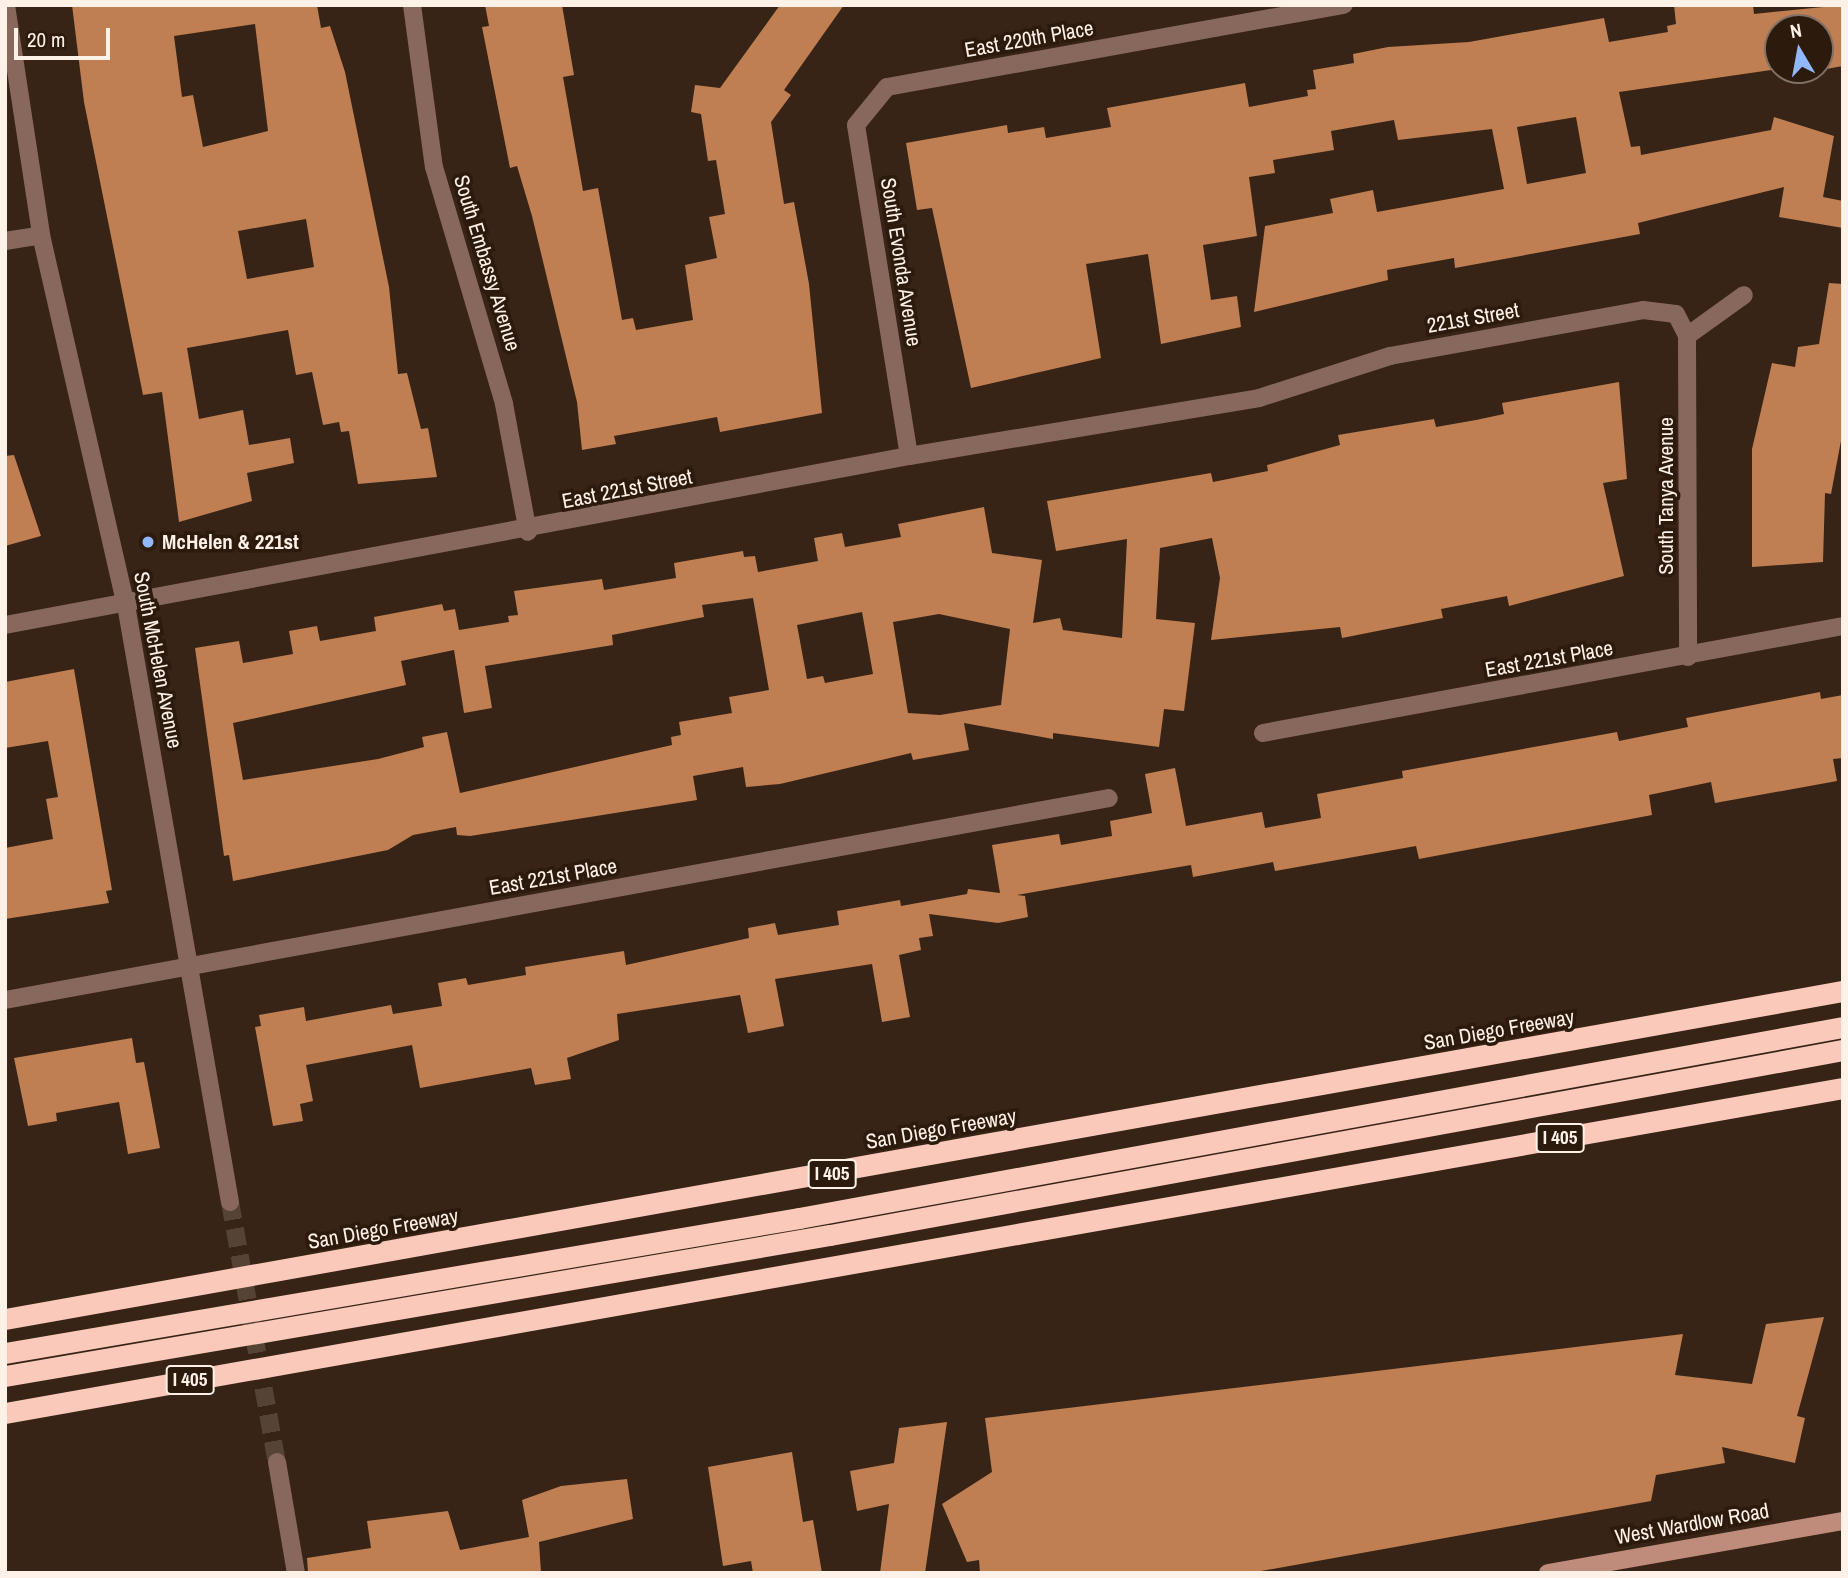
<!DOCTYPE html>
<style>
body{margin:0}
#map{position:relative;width:1848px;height:1578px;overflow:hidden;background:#372416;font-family:"Archivo Narrow",sans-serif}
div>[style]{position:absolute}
.building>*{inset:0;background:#bf7f52}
.street-tunnel>*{height:18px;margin-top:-9px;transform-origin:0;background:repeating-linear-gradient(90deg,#554336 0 18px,transparent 0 27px)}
.street>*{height:18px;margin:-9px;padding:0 9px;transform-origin:9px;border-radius:9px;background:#88685d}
.secondary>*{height:18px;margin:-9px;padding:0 9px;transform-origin:9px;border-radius:9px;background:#bf8b7a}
.highway>*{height:21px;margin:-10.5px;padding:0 10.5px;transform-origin:10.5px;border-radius:10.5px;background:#fac9b9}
.dots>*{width:19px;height:19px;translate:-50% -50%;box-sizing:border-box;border:4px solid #2c1a0d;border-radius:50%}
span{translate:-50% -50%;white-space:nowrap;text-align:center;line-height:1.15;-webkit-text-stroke:7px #2c1a0d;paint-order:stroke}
.shield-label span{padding:2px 5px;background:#2c1a0d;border:2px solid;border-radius:5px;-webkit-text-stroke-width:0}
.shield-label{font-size:19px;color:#fef1e8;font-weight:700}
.street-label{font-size:21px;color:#fef1e8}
.poi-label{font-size:21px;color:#fef1e8;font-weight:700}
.left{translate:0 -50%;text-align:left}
.frame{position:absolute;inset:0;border:7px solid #fef1e8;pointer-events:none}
.north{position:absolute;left:1764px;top:14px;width:70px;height:70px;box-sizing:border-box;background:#2c1a0d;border:2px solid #807065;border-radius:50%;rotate:350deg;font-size:19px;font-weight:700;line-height:28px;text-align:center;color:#fef1e8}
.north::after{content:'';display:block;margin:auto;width:24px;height:32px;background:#91b8fd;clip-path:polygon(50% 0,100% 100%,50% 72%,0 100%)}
.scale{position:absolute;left:14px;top:28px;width:96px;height:32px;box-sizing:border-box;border:4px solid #fef1e8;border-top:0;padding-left:9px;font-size:21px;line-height:24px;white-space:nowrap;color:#fef1e8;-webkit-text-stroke:5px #2c1a0d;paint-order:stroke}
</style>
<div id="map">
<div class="building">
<i style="clip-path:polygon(evenodd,72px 5px,317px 5px,321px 28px,330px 26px,345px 72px,389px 287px,398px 374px,407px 373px,421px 429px,428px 428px,437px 477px,358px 484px,349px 431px,341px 432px,339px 422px,323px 425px,312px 372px,296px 375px,288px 330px,187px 348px,199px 419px,243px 410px,249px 445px,290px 438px,294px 463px,247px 473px,252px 501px,179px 522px,162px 392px,143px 395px,84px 102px,72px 5px,255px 24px,268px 131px,203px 147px,193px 95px,182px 97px,174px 36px,255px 24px,72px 5px,306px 219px,314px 267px,247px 279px,238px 231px,306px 219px)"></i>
<i style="clip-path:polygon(485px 5px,562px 5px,574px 75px,563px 77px,583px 191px,598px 188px,622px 320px,633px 318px,636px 330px,693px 320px,685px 265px,717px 258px,709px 217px,725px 214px,716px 160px,708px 161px,701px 114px,691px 112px,695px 85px,720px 88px,780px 5px,844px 5px,784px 90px,791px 95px,771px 122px,784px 204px,794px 202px,809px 284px,822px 413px,720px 432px,717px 417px,614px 436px,616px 444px,582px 450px,577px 402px,532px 216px,517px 166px,510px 168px,482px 27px,489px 26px)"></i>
<i style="clip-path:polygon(evenodd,1674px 5px,1753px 5px,1754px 14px,1843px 5px,1843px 66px,1804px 73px,1820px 70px,1820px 28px,1778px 28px,1778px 69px,1619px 92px,1631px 147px,1640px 146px,1641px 155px,1771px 130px,1774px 117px,1834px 136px,1823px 197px,1843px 201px,1843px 228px,1779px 217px,1784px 187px,1638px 223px,1640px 234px,1455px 268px,1454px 258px,1387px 270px,1388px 280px,1254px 312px,1265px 226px,1333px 213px,1330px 199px,1373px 190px,1377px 212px,1504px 189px,1492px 129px,1398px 140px,1394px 120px,1331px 131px,1334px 150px,1273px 160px,1275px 173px,1249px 177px,1257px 236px,1203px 245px,1211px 300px,1237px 296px,1241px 327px,1161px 344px,1148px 254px,1086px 264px,1101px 358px,971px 388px,932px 208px,917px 210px,906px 143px,1007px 125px,1008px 133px,1044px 127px,1046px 138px,1111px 127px,1107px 108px,1245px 83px,1249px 107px,1308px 96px,1307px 90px,1316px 89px,1313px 70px,1354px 63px,1353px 54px,1388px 47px,1469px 42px,1604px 18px,1609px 42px,1668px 32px,1667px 26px,1676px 24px,1674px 5px,1576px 117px,1586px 173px,1527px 184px,1517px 127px,1576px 117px)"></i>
<i style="clip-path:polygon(1829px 283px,1843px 284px,1843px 430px,1831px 494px,1825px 493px,1823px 562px,1752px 567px,1752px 449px,1772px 363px,1795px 367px,1798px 347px,1819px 344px)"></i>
<i style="clip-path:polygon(evenodd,1619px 382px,1627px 479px,1603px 483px,1624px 576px,1509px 606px,1507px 596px,1441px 609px,1443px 618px,1342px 638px,1340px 627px,1211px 640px,1220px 578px,1212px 538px,1160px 548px,1156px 619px,1195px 623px,1184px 711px,1164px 709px,1159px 747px,1053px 733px,1053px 739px,964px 723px,969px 750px,913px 760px,911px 753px,780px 784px,746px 787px,743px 767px,693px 776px,697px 800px,470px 836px,457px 835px,456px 827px,413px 835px,388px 850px,233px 881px,229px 855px,224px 856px,195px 648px,239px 641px,243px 663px,293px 654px,289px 631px,317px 626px,320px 641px,376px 631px,374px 617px,442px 604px,444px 611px,455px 609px,459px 630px,509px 622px,508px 616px,518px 615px,514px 591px,602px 579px,604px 590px,676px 578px,674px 563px,743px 551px,744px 557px,755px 556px,758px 572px,818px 561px,814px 538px,842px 533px,845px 547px,901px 537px,898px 524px,984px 507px,992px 553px,1042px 560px,1033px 623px,1060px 618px,1063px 630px,1122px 638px,1127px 539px,1056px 551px,1047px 501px,1211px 473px,1213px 482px,1268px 471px,1267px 465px,1340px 445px,1338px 435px,1434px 419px,1436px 427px,1476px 420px,1504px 414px,1502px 403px,1619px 382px,753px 598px,769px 690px,729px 697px,732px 713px,679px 722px,681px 735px,671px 737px,672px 745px,460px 793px,447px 732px,422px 737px,424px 747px,378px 759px,243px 780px,233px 723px,406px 685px,401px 661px,454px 650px,464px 713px,492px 708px,485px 666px,613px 645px,612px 635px,704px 617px,702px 605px,753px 598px,1619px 382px,862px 612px,873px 674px,825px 683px,823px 676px,807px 679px,797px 625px,862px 612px,1619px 382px,939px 614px,1010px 629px,1001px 705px,940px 715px,908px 713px,893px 622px,939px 614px)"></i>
<i style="clip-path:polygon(14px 455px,41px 536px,5px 546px,5px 456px)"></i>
<i style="clip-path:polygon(74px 669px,112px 890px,106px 891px,109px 903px,5px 919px,5px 848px,53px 839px,46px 799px,58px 797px,48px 741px,5px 748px,5px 682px)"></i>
<i style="clip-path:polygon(1820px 692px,1821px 699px,1843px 695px,1843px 758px,1833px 759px,1837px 781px,1715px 803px,1711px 782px,1649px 795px,1652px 815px,1419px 859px,1416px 846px,1275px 871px,1273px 862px,1193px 877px,1191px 865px,1102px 880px,1017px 895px,1025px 896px,1028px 917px,998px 923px,929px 914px,933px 936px,919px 938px,921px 950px,899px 955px,910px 1017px,882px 1022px,872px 964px,775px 979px,784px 1026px,748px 1033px,740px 995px,617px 1014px,619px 1040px,567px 1058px,571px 1079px,535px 1085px,531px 1068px,420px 1088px,412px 1045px,306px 1065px,313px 1101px,300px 1104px,303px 1121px,273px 1126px,255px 1027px,261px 1026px,259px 1015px,304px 1007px,306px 1021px,391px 1005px,393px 1014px,442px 1006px,438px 983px,466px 978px,468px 985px,526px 975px,525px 967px,624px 951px,626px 965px,749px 938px,748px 928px,775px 923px,778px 935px,839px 925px,837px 911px,900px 900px,901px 906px,967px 894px,968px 889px,1000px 893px,992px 845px,1059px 834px,1061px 845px,1112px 836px,1110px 821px,1152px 813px,1145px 774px,1175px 768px,1186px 826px,1262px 812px,1265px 828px,1321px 818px,1317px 794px,1403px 778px,1402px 771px,1617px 732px,1619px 741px,1688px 727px,1686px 718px)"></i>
<i style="clip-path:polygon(132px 1038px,136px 1063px,144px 1062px,160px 1148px,128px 1154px,119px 1102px,56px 1113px,57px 1121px,28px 1126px,14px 1058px)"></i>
<i style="clip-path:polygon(1824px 1317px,1797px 1416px,1805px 1418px,1795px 1463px,1722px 1447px,1725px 1463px,1656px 1475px,1651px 1501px,1250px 1573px,980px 1573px,979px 1560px,967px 1562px,942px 1504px,992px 1472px,985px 1418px,1683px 1334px,1675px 1375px,1752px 1384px,1766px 1324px)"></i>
<i style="clip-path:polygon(947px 1422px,925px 1573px,880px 1573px,889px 1504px,857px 1511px,850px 1471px,894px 1463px,899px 1428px)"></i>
<i style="clip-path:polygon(792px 1452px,803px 1522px,813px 1520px,822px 1573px,753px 1573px,751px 1561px,723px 1566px,708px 1467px)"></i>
<i style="clip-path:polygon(627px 1479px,633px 1519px,539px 1542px,541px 1573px,308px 1573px,307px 1558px,371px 1548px,367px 1521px,448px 1511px,460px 1550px,529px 1537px,522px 1500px,561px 1486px)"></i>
</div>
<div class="street-tunnel">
<i style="left:230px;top:1202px;width:264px;rotate:79.8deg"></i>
</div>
<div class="street">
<i style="left:6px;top:5px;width:233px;rotate:81.3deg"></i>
<i style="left:41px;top:235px;width:380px;rotate:77.1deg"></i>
<i style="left:126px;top:605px;width:606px;rotate:80.12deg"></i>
<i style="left:412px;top:5px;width:163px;rotate:82.3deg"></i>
<i style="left:434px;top:167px;width:247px;rotate:73.5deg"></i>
<i style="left:504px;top:404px;width:130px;rotate:79.4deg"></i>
<i style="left:5px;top:241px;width:36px;rotate:-9deg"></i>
<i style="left:1687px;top:336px;width:70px;rotate:-35.7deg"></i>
<i style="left:909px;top:456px;width:335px;rotate:-99.1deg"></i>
<i style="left:856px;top:125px;width:49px;rotate:-50.8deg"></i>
<i style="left:887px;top:87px;width:464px;rotate:-10.2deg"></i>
<i style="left:5px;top:625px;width:920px;rotate:-10.59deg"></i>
<i style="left:909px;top:456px;width:355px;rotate:-9.4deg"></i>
<i style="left:1259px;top:398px;width:138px;rotate:-17.8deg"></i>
<i style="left:1390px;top:356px;width:257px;rotate:-10.3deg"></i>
<i style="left:1643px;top:310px;width:33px;rotate:7deg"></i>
<i style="left:1676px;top:314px;width:25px;rotate:63deg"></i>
<i style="left:1687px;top:336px;width:321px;rotate:89.8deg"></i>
<i style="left:1263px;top:733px;width:590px;rotate:-10.45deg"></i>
<i style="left:5px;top:1000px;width:1122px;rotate:-10.37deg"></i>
<i style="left:277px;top:1462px;width:113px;rotate:80.3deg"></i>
</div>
<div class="secondary">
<i style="left:1548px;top:1573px;width:300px;rotate:-10deg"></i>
</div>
<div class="highway">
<i style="left:5px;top:1319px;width:1867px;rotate:-10.12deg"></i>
<i style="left:5px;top:1353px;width:805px;rotate:-9.65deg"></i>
<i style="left:799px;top:1218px;width:1061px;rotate:-10.37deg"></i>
<i style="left:5px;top:1376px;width:837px;rotate:-9.7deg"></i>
<i style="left:830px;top:1235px;width:1030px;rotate:-10.35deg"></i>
<i style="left:5px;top:1413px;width:1867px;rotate:-10.03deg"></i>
</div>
<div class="dots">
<i style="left:148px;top:542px;background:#91b8fd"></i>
</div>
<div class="shield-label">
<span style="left:1560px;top:1138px">I 405</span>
<span style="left:832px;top:1174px">I 405</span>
<span style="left:190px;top:1380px">I 405</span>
</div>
<div class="street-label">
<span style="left:1029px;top:39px;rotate:-10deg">East 220th Place</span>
<span style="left:901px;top:262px;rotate:81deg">South Evonda Avenue</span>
<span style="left:487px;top:263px;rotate:73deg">South Embassy Avenue</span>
<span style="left:1473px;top:318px;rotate:-10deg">221st Street</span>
<span style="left:627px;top:489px;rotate:-11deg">East 221st Street</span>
<span style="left:1666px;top:496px;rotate:-90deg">South Tanya Avenue</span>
<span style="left:1549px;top:659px;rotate:-10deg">East 221st Place</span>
<span style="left:158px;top:660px;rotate:79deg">South McHelen Avenue</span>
<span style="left:553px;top:877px;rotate:-10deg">East 221st Place</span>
<span style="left:1499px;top:1030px;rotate:-10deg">San Diego Freeway</span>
<span style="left:941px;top:1129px;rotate:-10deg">San Diego Freeway</span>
<span style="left:383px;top:1229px;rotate:-10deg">San Diego Freeway</span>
<span style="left:1692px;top:1524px;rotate:-10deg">West Wardlow Road</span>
</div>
<div class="poi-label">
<span class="left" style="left:162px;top:542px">McHelen &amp; 221st</span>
</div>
<div class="frame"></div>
<div class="north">N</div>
<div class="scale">20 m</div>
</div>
